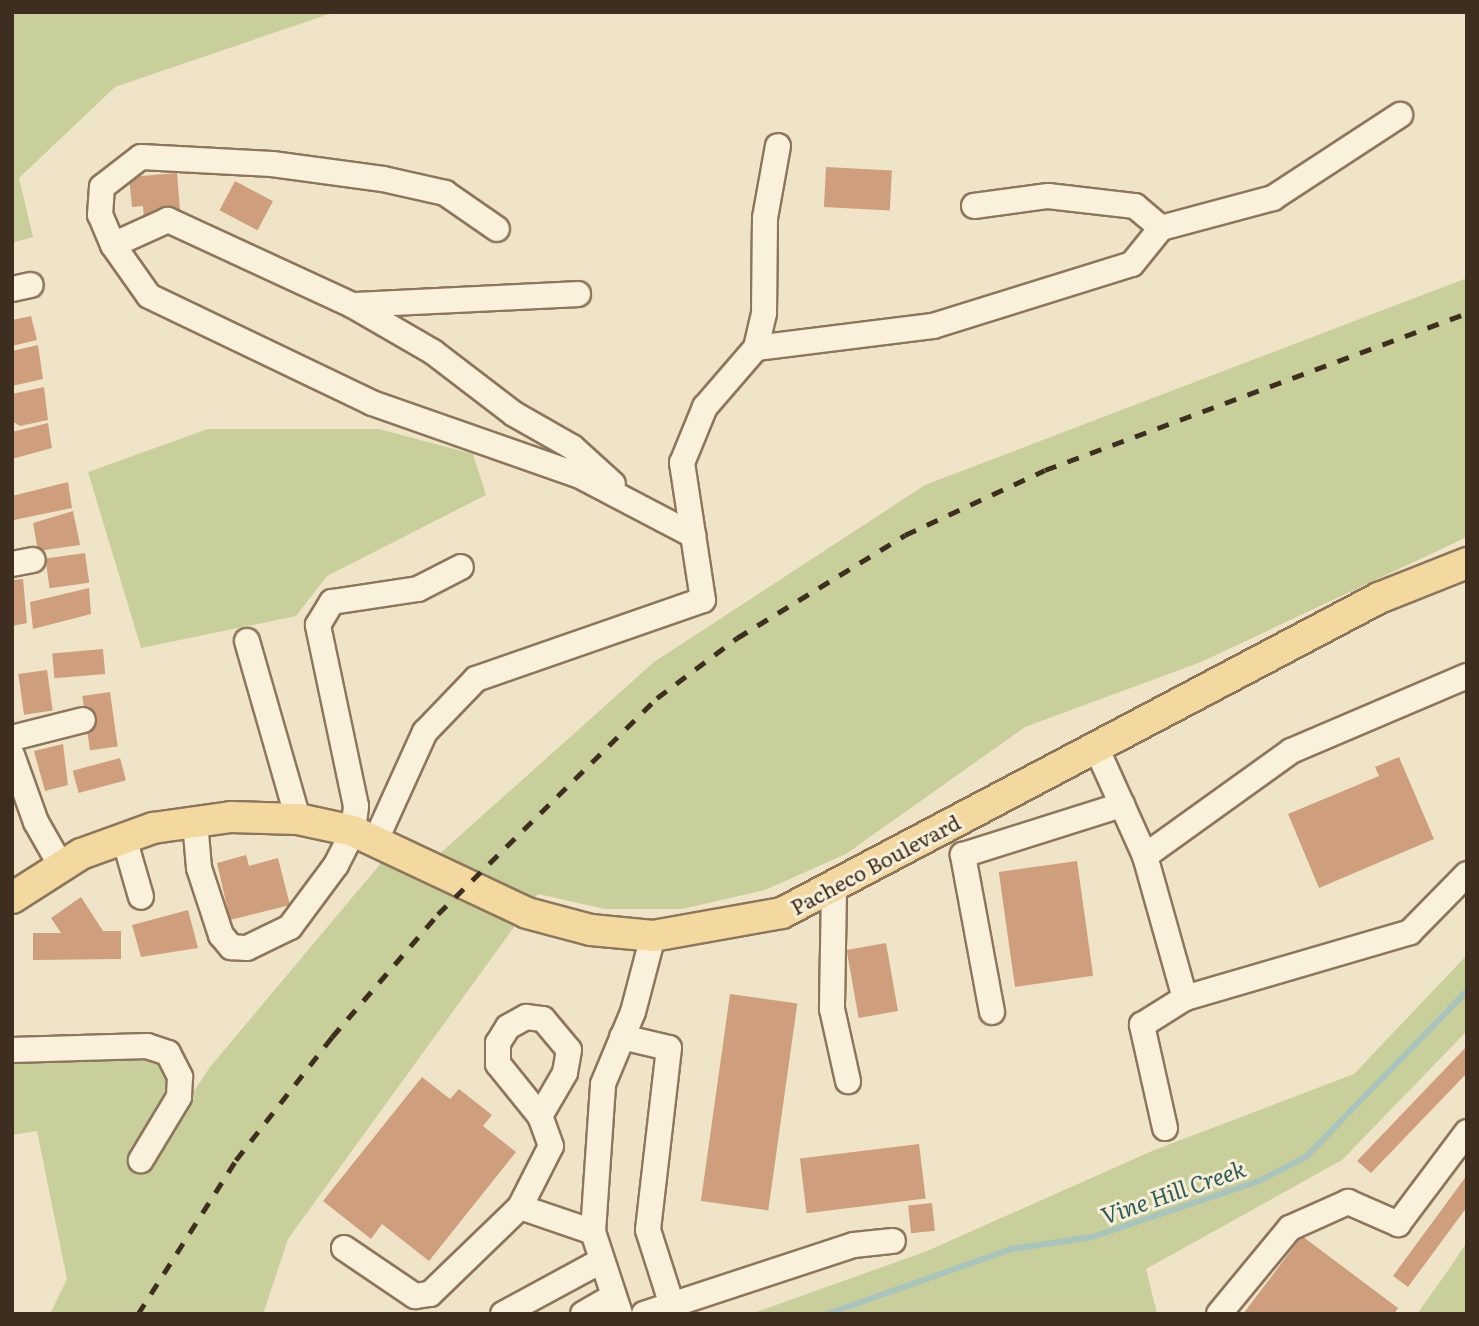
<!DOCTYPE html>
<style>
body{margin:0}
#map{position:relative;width:1479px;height:1326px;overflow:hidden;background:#f0e4c8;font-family:Literata,serif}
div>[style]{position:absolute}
.green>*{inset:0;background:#c9cf9b}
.stream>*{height:6px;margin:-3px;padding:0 3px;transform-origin:3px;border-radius:3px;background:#a9c4bc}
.building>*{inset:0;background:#cf9f7d;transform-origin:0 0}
.roads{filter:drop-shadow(2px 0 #8d765c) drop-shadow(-2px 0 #8d765c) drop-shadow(0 2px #8d765c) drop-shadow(0 -2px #8d765c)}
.minor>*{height:24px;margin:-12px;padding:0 12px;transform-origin:12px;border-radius:12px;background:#faf1dc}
.major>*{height:30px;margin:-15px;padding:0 15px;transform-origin:15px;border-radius:15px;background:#f3d9a0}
.rail>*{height:5px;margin-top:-2.5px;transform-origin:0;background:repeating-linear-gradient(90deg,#3d2e20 0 12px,transparent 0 24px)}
span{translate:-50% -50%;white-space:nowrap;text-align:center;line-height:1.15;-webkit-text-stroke:6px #f7eed8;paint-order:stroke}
.street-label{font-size:21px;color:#3d2e20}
.water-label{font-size:23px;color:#2f5d5a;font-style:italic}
.frame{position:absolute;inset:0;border:14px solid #3d2e20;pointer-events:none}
</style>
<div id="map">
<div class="green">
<i style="clip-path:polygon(12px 12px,335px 12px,115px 87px,19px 178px,33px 237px,12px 243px)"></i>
<i style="clip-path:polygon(1467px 278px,1467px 537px,1201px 662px,1025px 727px,846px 854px,765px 890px,682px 909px,605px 909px,538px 894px,288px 1239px,263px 1314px,50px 1314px,67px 1279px,37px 1131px,12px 1135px,12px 1055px,132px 1050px,168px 1064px,169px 1098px,127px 1162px,141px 1172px,210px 1067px,392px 850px,426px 866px,654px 662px,925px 485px)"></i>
<i style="clip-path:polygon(208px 429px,379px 429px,473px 454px,486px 495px,327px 576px,296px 616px,141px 648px,88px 472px)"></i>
<i style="clip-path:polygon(1467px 955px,1467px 1031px,1342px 1160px,1146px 1269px,1157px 1314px,751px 1314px,927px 1251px,1152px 1151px,1354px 1074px)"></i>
<i style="clip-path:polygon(1467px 1242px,1467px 1314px,1417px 1314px,1449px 1269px)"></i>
</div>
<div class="stream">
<i style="left:827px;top:1314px;width:196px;rotate:-19.4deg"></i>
<i style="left:1012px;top:1249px;width:81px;rotate:-8.5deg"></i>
<i style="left:1092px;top:1237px;width:176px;rotate:-18.5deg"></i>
<i style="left:1259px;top:1181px;width:53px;rotate:-27.1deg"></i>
<i style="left:1306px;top:1157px;width:231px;rotate:-45.9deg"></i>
</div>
<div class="building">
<i style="left:826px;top:167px;width:66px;height:40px;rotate:3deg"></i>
<i style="clip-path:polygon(177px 173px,180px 210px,144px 221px,143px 206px,132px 207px,129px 177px)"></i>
<i style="left:235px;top:181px;width:43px;height:33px;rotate:28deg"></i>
<i style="clip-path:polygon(31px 316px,37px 340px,12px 346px,12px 320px)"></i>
<i style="clip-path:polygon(38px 345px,43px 379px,12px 386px,12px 351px)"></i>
<i style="clip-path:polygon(44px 387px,48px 420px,20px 426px,12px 421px,12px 394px)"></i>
<i style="clip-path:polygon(48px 423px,52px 448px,12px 459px,12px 432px)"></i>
<i style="clip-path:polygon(68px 482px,72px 508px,14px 520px,12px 496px)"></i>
<i style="clip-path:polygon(73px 511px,80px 545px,38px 551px,33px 523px)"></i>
<i style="left:85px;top:553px;width:30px;height:40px;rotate:82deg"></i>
<i style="clip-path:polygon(23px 579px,27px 623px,12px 626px,12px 580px)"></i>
<i style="clip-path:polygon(89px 588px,91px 614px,33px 629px,30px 602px)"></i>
<i style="left:103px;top:649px;width:25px;height:51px;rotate:85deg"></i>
<i style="left:47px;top:670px;width:41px;height:29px;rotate:82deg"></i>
<i style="left:110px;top:692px;width:55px;height:28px;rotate:82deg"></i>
<i style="clip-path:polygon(63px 744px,68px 785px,45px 791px,34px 751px)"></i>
<i style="clip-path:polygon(1399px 757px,1434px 839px,1319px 888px,1288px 814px,1379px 776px,1375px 767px)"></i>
<i style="left:120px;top:758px;width:23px;height:49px;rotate:75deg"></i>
<i style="clip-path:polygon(246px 855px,249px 866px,278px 858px,290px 905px,230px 920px,217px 863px)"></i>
<i style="left:1077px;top:861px;width:116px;height:79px;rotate:82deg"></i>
<i style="clip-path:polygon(81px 897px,103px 931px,121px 931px,121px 959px,33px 960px,33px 933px,61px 933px,51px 918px)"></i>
<i style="clip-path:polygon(188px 910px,198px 948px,141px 957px,132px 925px)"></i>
<i style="left:886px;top:943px;width:69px;height:40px;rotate:80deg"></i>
<i style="left:730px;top:994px;width:68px;height:209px;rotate:8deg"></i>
<i style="clip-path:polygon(1467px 1046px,1467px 1073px,1371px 1173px,1357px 1161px)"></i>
<i style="clip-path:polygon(422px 1077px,450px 1099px,459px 1089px,492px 1115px,483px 1126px,516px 1152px,429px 1261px,382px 1224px,371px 1239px,323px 1201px)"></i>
<i style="left:919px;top:1144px;width:55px;height:120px;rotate:83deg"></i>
<i style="clip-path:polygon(1467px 1175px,1467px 1207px,1408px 1287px,1393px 1276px)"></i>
<i style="left:932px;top:1203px;width:28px;height:24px;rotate:84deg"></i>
<i style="clip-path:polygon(1302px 1236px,1398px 1308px,1394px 1314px,1243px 1314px)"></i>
</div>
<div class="roads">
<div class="minor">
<i style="left:974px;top:206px;width:75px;rotate:-7.7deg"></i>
<i style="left:1048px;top:196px;width:88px;rotate:6.6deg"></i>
<i style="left:1135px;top:206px;width:34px;rotate:40deg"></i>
<i style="left:113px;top:245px;width:33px;rotate:-113deg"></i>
<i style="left:100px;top:215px;width:28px;rotate:-86deg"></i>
<i style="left:102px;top:187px;width:49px;rotate:-37.6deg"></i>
<i style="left:141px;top:157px;width:131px;rotate:3.1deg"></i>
<i style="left:272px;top:164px;width:112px;rotate:7.7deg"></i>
<i style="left:383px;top:179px;width:64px;rotate:12.7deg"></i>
<i style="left:445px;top:193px;width:63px;rotate:34.7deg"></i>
<i style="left:12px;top:289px;width:19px;rotate:-12deg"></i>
<i style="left:578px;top:294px;width:226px;rotate:177.2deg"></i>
<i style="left:352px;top:305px;width:203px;rotate:-155.2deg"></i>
<i style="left:168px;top:220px;width:60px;rotate:155.6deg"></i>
<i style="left:113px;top:245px;width:62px;rotate:54.8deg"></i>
<i style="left:149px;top:296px;width:247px;rotate:25.6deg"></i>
<i style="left:372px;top:403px;width:218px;rotate:19.3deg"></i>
<i style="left:578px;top:475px;width:130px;rotate:27.6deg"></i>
<i style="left:352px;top:305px;width:94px;rotate:30.1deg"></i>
<i style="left:433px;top:352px;width:102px;rotate:37.4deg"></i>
<i style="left:514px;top:414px;width:67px;rotate:29.6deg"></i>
<i style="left:572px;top:447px;width:55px;rotate:42.1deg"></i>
<i style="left:756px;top:348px;width:36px;rotate:-77deg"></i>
<i style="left:764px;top:313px;width:95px;rotate:-89.4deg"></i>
<i style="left:765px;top:218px;width:73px;rotate:-79.8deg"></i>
<i style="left:12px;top:564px;width:21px;rotate:-11deg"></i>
<i style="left:247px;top:641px;width:185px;rotate:74deg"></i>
<i style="left:12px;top:738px;width:73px;rotate:-14.2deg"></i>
<i style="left:1096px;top:747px;width:120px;rotate:65.8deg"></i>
<i style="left:1145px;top:856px;width:148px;rotate:74.3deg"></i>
<i style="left:12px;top:755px;width:71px;rotate:70.3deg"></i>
<i style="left:36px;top:822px;width:51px;rotate:60.4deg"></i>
<i style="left:195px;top:822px;width:46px;rotate:85deg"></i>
<i style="left:199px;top:868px;width:71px;rotate:71.8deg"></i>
<i style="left:221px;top:935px;width:16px;rotate:50deg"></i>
<i style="left:231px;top:947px;width:16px;rotate:4deg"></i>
<i style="left:247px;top:948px;width:48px;rotate:-26deg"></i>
<i style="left:290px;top:927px;width:77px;rotate:-53.4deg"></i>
<i style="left:336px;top:865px;width:38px;rotate:-63deg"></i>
<i style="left:353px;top:831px;width:25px;rotate:-83deg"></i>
<i style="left:356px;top:806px;width:185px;rotate:-101.9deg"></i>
<i style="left:318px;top:625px;width:27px;rotate:-59deg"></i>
<i style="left:332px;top:602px;width:87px;rotate:-8.6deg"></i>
<i style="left:418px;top:589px;width:48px;rotate:-27.1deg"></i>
<i style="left:124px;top:838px;width:61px;rotate:73.9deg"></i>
<i style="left:375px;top:842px;width:121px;rotate:-65.6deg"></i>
<i style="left:425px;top:732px;width:74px;rotate:-46.1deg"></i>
<i style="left:476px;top:679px;width:240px;rotate:-19.2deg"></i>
<i style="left:703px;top:600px;width:139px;rotate:-98.7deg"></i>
<i style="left:682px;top:463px;width:61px;rotate:-67.7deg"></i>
<i style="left:705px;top:407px;width:78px;rotate:-49.2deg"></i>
<i style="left:756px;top:348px;width:178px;rotate:-7.1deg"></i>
<i style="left:933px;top:326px;width:208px;rotate:-17.3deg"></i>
<i style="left:1132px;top:264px;width:46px;rotate:-51.1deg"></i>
<i style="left:1161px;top:228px;width:116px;rotate:-15deg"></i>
<i style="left:1273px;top:198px;width:152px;rotate:-33.2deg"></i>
<i style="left:1145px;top:856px;width:180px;rotate:-35.7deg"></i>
<i style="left:1291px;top:751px;width:191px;rotate:-23.1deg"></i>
<i style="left:834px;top:890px;width:119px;rotate:91deg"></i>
<i style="left:832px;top:1009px;width:74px;rotate:77.5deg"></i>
<i style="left:992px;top:1012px;width:160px;rotate:-100.5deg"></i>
<i style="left:963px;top:855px;width:167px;rotate:-17.5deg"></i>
<i style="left:622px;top:1037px;width:48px;rotate:13.2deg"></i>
<i style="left:669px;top:1048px;width:183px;rotate:96.6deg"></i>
<i style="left:648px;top:1230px;width:79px;rotate:72.3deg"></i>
<i style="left:12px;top:1050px;width:135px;rotate:-1.7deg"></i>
<i style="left:147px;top:1046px;width:22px;rotate:18deg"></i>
<i style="left:168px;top:1053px;width:27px;rotate:63deg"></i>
<i style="left:180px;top:1077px;width:20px;rotate:93deg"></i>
<i style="left:179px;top:1097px;width:74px;rotate:121.1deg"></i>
<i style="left:1165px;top:1128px;width:106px;rotate:-102.6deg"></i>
<i style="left:1142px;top:1025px;width:51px;rotate:-32.1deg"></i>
<i style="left:1185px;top:998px;width:234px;rotate:-16.3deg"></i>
<i style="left:1410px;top:932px;width:81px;rotate:-45.5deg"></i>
<i style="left:520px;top:1207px;width:68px;rotate:-63.1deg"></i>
<i style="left:551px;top:1146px;width:32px;rotate:-110deg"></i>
<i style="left:540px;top:1116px;width:67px;rotate:-128.9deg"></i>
<i style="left:498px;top:1064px;width:21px;rotate:-90deg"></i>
<i style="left:498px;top:1043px;width:19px;rotate:-58deg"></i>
<i style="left:508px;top:1027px;width:21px;rotate:-29deg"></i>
<i style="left:526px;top:1017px;width:17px;rotate:7deg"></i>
<i style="left:543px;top:1019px;width:40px;rotate:50deg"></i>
<i style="left:569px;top:1050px;width:23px;rotate:100deg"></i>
<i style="left:565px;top:1073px;width:50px;rotate:120.2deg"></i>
<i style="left:344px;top:1248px;width:86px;rotate:34.1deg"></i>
<i style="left:415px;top:1296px;width:15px;rotate:-8deg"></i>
<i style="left:430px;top:1294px;width:125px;rotate:-44deg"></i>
<i style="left:520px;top:1207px;width:77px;rotate:18.9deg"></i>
<i style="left:503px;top:1314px;width:109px;rotate:-28.4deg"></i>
<i style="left:583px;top:1314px;width:34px;rotate:-30deg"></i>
<i style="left:620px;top:1314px;width:86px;rotate:-108.2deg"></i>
<i style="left:593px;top:1232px;width:148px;rotate:-86.1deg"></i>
<i style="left:603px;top:1084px;width:78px;rotate:-67.4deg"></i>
<i style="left:633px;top:1012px;width:79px;rotate:-75.3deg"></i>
<i style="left:644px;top:1314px;width:221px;rotate:-18.2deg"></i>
<i style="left:854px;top:1245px;width:39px;rotate:-6deg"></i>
<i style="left:1219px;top:1314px;width:112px;rotate:-50.5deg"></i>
<i style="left:1290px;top:1228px;width:64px;rotate:-24.1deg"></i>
<i style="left:1348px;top:1202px;width:55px;rotate:23.7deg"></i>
<i style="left:1398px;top:1224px;width:115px;rotate:-53.1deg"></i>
</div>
<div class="major">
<i style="left:12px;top:898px;width:82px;rotate:-32.5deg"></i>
<i style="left:81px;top:854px;width:77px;rotate:-19.9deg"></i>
<i style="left:153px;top:828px;width:79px;rotate:-8deg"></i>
<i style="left:231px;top:817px;width:67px;rotate:1.7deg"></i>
<i style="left:298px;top:819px;width:56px;rotate:12.3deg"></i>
<i style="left:353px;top:831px;width:192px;rotate:25.2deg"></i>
<i style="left:527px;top:913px;width:66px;rotate:14.9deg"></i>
<i style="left:591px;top:930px;width:62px;rotate:5.5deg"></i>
<i style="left:653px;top:936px;width:131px;rotate:-10.1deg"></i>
<i style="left:782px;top:913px;width:675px;rotate:-27.82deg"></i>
<i style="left:1379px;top:598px;width:95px;rotate:-21.7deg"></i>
</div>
</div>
<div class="rail">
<i style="left:138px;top:1314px;width:183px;rotate:-57.5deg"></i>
<i style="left:236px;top:1160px;width:156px;rotate:-52deg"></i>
<i style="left:332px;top:1037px;width:162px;rotate:-49.2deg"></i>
<i style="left:438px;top:914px;width:308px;rotate:-44.6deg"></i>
<i style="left:657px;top:698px;width:100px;rotate:-36.9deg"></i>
<i style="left:737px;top:638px;width:197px;rotate:-31.5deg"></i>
<i style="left:905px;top:535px;width:154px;rotate:-24.9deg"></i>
<i style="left:1045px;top:470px;width:450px;rotate:-20.4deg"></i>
</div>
<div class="street-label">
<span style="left:875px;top:864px;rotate:-28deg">Pacheco Boulevard</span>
</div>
<div class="water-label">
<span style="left:1173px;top:1191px;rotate:-19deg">Vine Hill Creek</span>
</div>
<div class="frame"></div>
</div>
